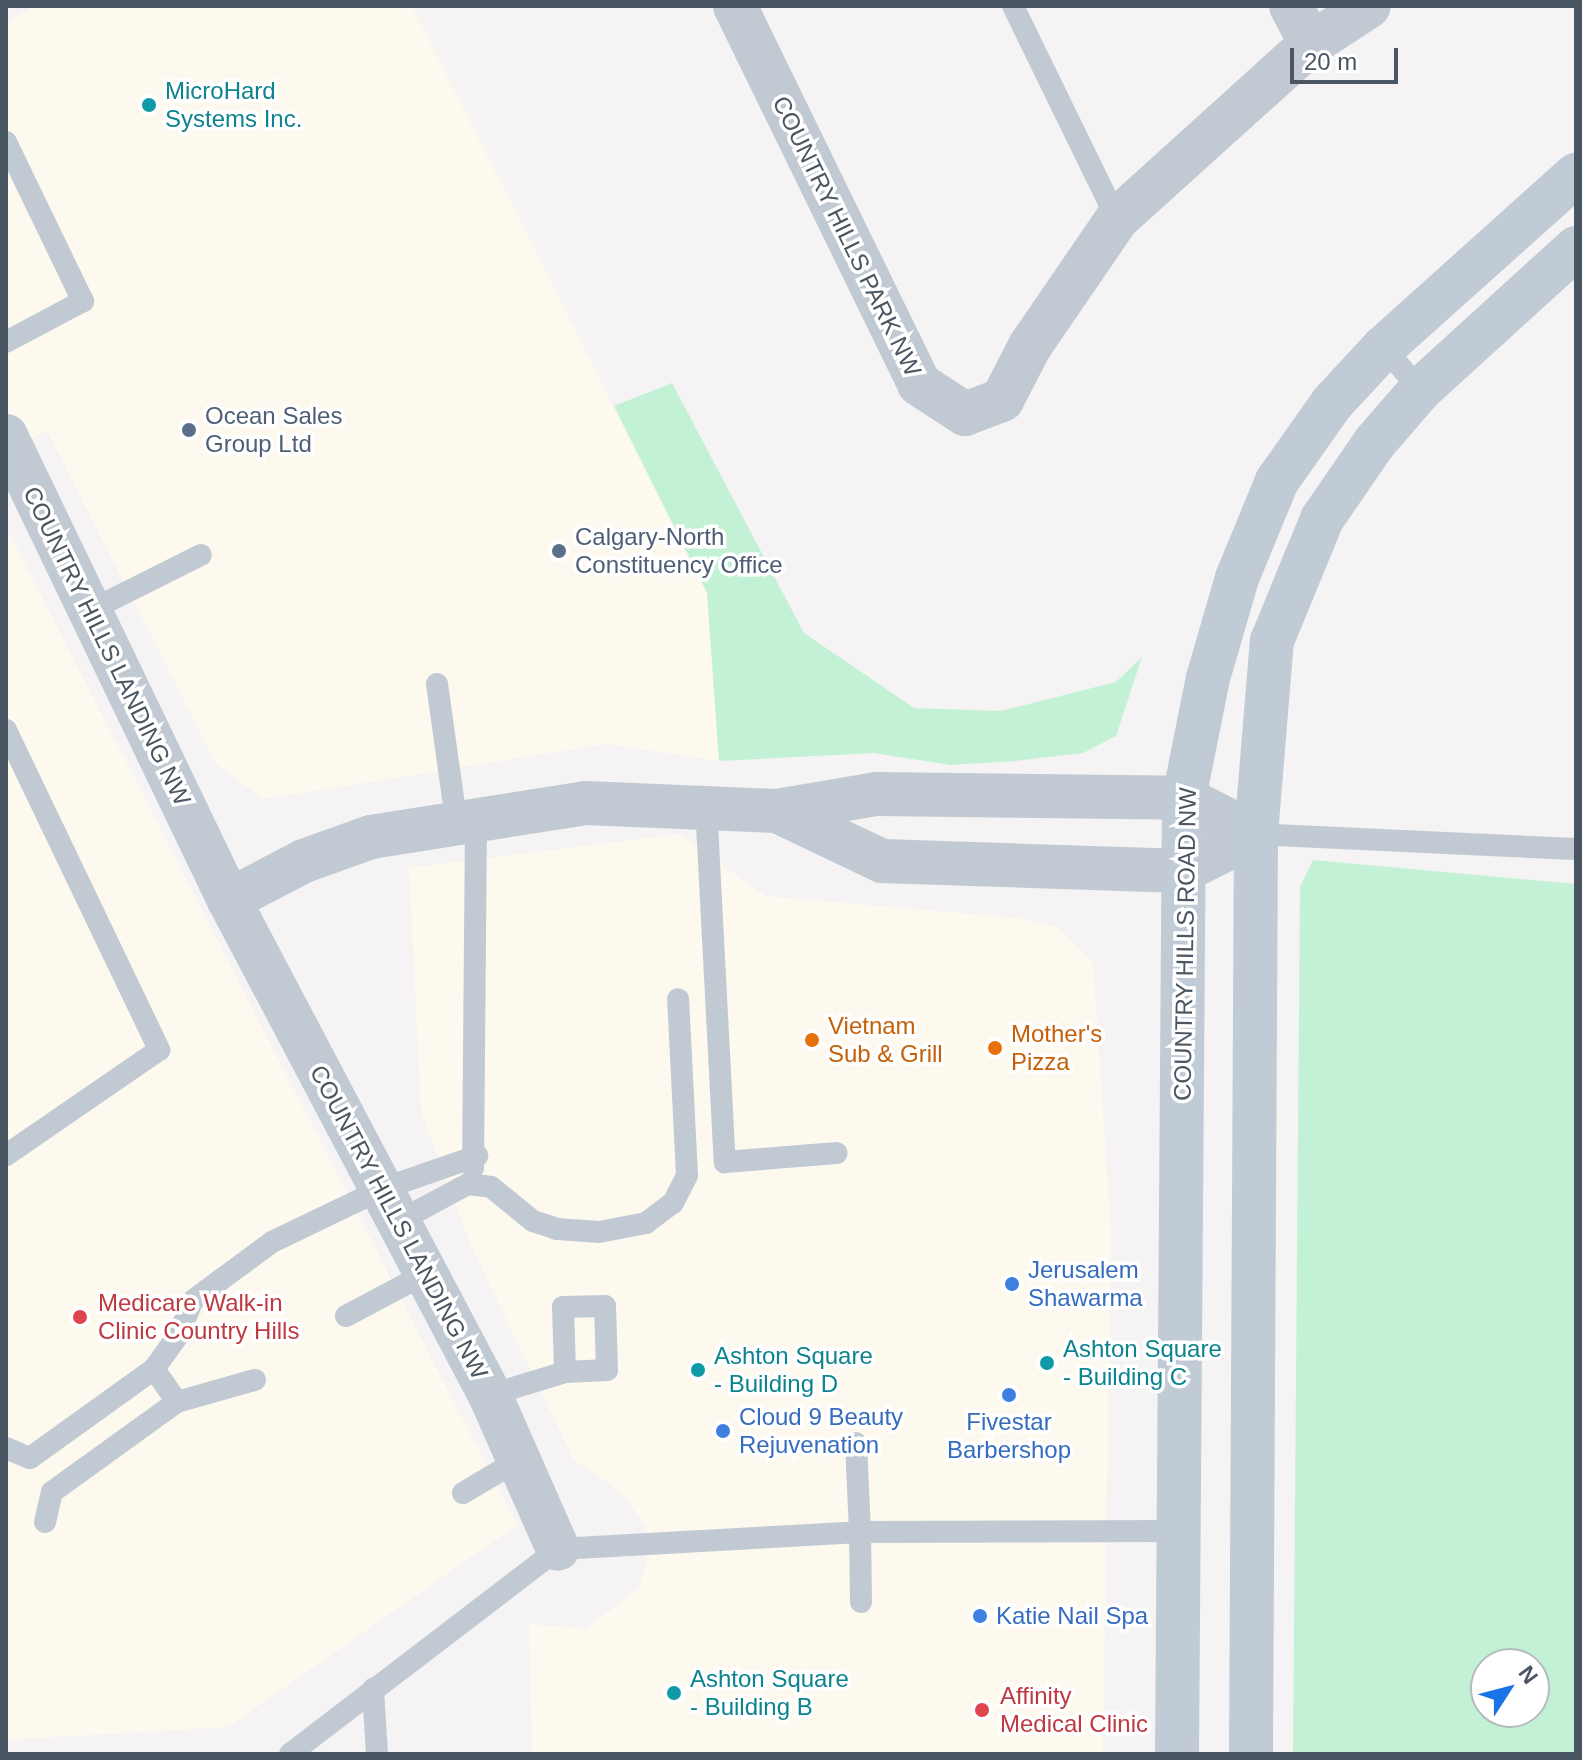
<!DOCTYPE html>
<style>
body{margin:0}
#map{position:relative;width:1582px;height:1760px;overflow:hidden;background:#f5f3f3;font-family:Arial,sans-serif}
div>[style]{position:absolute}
.commercial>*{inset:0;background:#fdf9ef}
.green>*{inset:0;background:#c3f1d5}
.lane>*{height:22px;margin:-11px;padding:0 11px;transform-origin:11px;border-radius:11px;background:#c1cad2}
.street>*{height:44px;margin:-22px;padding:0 22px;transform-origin:22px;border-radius:22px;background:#c1cad2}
.secondary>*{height:44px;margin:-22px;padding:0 22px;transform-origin:22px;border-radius:22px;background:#c1cbd6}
.dots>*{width:22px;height:22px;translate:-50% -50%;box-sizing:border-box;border:4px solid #fff;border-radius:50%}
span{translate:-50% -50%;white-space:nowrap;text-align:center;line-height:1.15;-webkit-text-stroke:7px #fff;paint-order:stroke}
.culture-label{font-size:24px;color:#0d838f}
.left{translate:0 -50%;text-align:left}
.street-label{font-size:24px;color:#4a5661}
.service-label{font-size:24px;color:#4e5e75}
.food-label{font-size:24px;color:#c56008}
.shop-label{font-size:24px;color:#366cbe}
.health-label{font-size:24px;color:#be3a42}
.frame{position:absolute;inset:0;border:8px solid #4a5661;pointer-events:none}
.north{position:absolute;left:1470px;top:1648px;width:80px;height:80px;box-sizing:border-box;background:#fff;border:2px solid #b7bbc0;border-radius:50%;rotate:54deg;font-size:22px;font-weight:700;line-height:32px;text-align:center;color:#4a5661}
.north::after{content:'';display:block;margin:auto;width:28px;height:36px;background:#1a73e8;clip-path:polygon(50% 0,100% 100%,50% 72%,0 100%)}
.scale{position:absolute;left:1290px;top:48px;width:108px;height:36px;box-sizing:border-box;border:4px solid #4a5661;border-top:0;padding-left:10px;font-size:24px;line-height:28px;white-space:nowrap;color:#4a5661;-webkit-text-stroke:6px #fff;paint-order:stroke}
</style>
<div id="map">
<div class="commercial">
<i style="clip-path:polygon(35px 6px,412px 6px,707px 593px,719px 761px,607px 744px,264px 799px,217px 765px,47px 431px,6px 450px,6px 21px)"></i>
<i style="clip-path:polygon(6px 527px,517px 1525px,228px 1727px,6px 1740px)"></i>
<i style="clip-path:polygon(680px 834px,765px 896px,1017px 918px,1059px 928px,1093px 962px,1111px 1230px,1103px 1754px,532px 1754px,529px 1624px,585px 1629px,638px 1589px,654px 1542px,624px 1494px,574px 1460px,472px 1248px,421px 1111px,409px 868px)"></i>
</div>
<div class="green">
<i style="clip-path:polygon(672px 383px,804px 633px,914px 708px,1001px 711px,1116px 682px,1142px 657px,1116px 736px,1083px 753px,1014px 761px,950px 765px,874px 753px,719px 761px,707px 593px,614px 406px)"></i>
<i style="clip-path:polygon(evenodd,1313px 860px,1576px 884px,1576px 1754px,1293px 1754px,1300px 887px,1313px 860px,1486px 1664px,1534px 1664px,1534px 1712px,1486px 1712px,1486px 1664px)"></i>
</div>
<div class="lane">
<i style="left:1013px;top:6px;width:237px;rotate:64deg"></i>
<i style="left:6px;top:142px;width:177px;rotate:64.2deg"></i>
<i style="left:83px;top:301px;width:87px;rotate:152deg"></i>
<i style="left:1384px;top:347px;width:56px;rotate:50.1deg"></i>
<i style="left:89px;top:611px;width:125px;rotate:-26.6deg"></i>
<i style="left:437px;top:684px;width:137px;rotate:82deg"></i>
<i style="left:6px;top:730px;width:355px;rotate:64.4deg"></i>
<i style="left:159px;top:1050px;width:186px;rotate:145.5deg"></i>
<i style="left:706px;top:805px;width:358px;rotate:87deg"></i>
<i style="left:725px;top:1162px;width:112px;rotate:-4.6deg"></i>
<i style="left:1256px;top:834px;width:320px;rotate:2.7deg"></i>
<i style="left:473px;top:1168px;width:351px;rotate:-89.5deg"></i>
<i style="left:399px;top:1221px;width:78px;rotate:-28.2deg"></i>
<i style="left:468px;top:1184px;width:23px;rotate:7deg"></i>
<i style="left:491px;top:1187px;width:54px;rotate:39deg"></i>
<i style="left:533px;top:1221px;width:25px;rotate:18deg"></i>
<i style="left:557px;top:1229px;width:42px;rotate:4.1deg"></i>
<i style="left:599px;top:1232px;width:48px;rotate:-10.8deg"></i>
<i style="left:646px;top:1223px;width:34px;rotate:-37deg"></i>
<i style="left:673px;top:1203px;width:31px;rotate:-63deg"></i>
<i style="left:687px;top:1175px;width:176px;rotate:-92.9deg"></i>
<i style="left:346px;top:1316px;width:92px;rotate:-28deg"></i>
<i style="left:154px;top:1369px;width:40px;rotate:55.1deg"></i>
<i style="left:490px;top:1395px;width:78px;rotate:-17deg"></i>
<i style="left:565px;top:1372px;width:42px;rotate:-2.7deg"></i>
<i style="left:607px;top:1370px;width:64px;rotate:-91.8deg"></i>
<i style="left:605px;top:1306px;width:42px;rotate:178.6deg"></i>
<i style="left:563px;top:1307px;width:65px;rotate:88.2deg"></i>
<i style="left:6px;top:1448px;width:26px;rotate:23deg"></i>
<i style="left:30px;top:1458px;width:153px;rotate:-35.7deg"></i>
<i style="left:154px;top:1369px;width:43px;rotate:-54.5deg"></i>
<i style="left:179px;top:1334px;width:35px;rotate:-68deg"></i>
<i style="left:192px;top:1301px;width:99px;rotate:-36.4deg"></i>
<i style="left:272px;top:1242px;width:122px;rotate:-25.7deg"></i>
<i style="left:382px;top:1189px;width:101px;rotate:-19.2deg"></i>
<i style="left:463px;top:1493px;width:66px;rotate:-30.8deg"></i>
<i style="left:45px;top:1522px;width:31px;rotate:-77deg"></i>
<i style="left:52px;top:1492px;width:154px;rotate:-35.8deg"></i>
<i style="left:177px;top:1402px;width:81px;rotate:-15.8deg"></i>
<i style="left:861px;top:1602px;width:70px;rotate:-90.8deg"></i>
<i style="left:860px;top:1532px;width:320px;rotate:-0.2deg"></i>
<i style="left:373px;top:1689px;width:65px;rotate:86.5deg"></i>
<i style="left:290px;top:1754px;width:337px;rotate:-37.4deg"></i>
<i style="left:558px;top:1549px;width:302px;rotate:-3.2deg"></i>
<i style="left:860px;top:1532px;width:89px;rotate:-92.6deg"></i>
</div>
<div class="street">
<i style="left:735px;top:6px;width:420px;rotate:64deg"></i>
<i style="left:919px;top:384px;width:55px;rotate:33.1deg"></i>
<i style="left:965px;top:414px;width:40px;rotate:-21deg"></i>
<i style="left:1002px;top:400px;width:61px;rotate:-62.6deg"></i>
<i style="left:1030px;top:346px;width:154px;rotate:-55.6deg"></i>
<i style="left:1117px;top:219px;width:261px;rotate:-42.1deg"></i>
<i style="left:1311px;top:44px;width:69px;rotate:-33.2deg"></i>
<i style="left:1291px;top:6px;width:43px;rotate:62.2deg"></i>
<i style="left:6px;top:436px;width:515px;rotate:64.33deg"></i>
<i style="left:229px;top:900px;width:560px;rotate:62.2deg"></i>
<i style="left:490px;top:1395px;width:168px;rotate:66.2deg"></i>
<i style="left:777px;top:811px;width:116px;rotate:25.5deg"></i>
<i style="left:882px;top:861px;width:301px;rotate:1.9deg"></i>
<i style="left:1183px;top:871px;width:82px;rotate:-26.9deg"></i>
<i style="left:229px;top:900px;width:85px;rotate:-27.5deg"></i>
<i style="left:304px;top:861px;width:71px;rotate:-19.7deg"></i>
<i style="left:371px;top:837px;width:218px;rotate:-9deg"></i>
<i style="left:586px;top:803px;width:191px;rotate:2.4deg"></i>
<i style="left:777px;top:811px;width:100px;rotate:-9.7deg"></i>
<i style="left:876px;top:794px;width:308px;rotate:0.7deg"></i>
<i style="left:1184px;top:798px;width:80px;rotate:26.6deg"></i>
</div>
<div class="secondary">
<i style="left:1177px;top:1754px;width:956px;rotate:-89.58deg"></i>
<i style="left:1184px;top:798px;width:122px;rotate:-78.7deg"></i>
<i style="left:1208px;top:678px;width:104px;rotate:-73.8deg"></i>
<i style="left:1237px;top:578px;width:105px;rotate:-67.6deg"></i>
<i style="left:1277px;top:481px;width:95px;rotate:-54.8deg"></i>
<i style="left:1332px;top:403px;width:76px;rotate:-47.1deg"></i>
<i style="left:1384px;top:347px;width:258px;rotate:-41.9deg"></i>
<i style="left:1251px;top:1754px;width:920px;rotate:-89.69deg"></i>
<i style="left:1256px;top:834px;width:194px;rotate:-85.3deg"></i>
<i style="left:1272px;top:641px;width:132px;rotate:-67.7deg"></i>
<i style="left:1322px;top:519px;width:93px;rotate:-55.5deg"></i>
<i style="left:1375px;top:442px;width:69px;rotate:-49.1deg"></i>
<i style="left:1420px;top:390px;width:211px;rotate:-42.3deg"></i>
</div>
<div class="dots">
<i style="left:149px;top:105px;background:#0f9aa8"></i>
<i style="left:189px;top:430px;background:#5c6f8a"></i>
<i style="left:559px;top:551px;background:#5c6f8a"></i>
<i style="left:812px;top:1040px;background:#e8710a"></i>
<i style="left:995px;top:1048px;background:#e8710a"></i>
<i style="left:1012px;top:1284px;background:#3f7fe0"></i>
<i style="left:80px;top:1317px;background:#e0444e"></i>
<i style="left:1047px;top:1363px;background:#0f9aa8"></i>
<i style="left:698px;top:1370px;background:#0f9aa8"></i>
<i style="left:1009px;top:1395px;background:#3f7fe0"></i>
<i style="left:723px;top:1431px;background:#3f7fe0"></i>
<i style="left:980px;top:1616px;background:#3f7fe0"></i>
<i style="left:674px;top:1693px;background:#0f9aa8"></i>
<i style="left:982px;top:1710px;background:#e0444e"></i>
</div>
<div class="culture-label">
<span class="left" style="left:165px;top:105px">MicroHard<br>Systems Inc.</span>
<span class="left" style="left:1063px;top:1363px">Ashton Square<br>- Building C</span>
<span class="left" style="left:714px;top:1370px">Ashton Square<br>- Building D</span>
<span class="left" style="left:690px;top:1693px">Ashton Square<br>- Building B</span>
</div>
<div class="street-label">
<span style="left:847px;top:236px;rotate:64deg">COUNTRY HILLS PARK NW</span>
<span style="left:107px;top:646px;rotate:64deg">COUNTRY HILLS LANDING NW</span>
<span style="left:1185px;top:944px;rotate:-89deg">COUNTRY HILLS ROAD NW</span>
<span style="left:399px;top:1222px;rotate:62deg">COUNTRY HILLS LANDING NW</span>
</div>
<div class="service-label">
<span class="left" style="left:205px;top:430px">Ocean Sales<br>Group Ltd</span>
<span class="left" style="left:575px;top:551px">Calgary-North<br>Constituency Office</span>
</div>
<div class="food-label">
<span class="left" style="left:828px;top:1040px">Vietnam<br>Sub &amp; Grill</span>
<span class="left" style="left:1011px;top:1048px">Mother's<br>Pizza</span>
</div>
<div class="shop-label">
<span class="left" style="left:1028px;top:1284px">Jerusalem<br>Shawarma</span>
<span class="left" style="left:739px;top:1431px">Cloud 9 Beauty<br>Rejuvenation</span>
<span style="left:1009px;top:1436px">Fivestar<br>Barbershop</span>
<span class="left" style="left:996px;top:1616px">Katie Nail Spa</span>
</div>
<div class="health-label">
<span class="left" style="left:98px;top:1317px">Medicare Walk-in<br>Clinic Country Hills</span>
<span class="left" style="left:1000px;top:1710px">Affinity<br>Medical Clinic</span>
</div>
<div class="frame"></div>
<div class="north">N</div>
<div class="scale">20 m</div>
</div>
